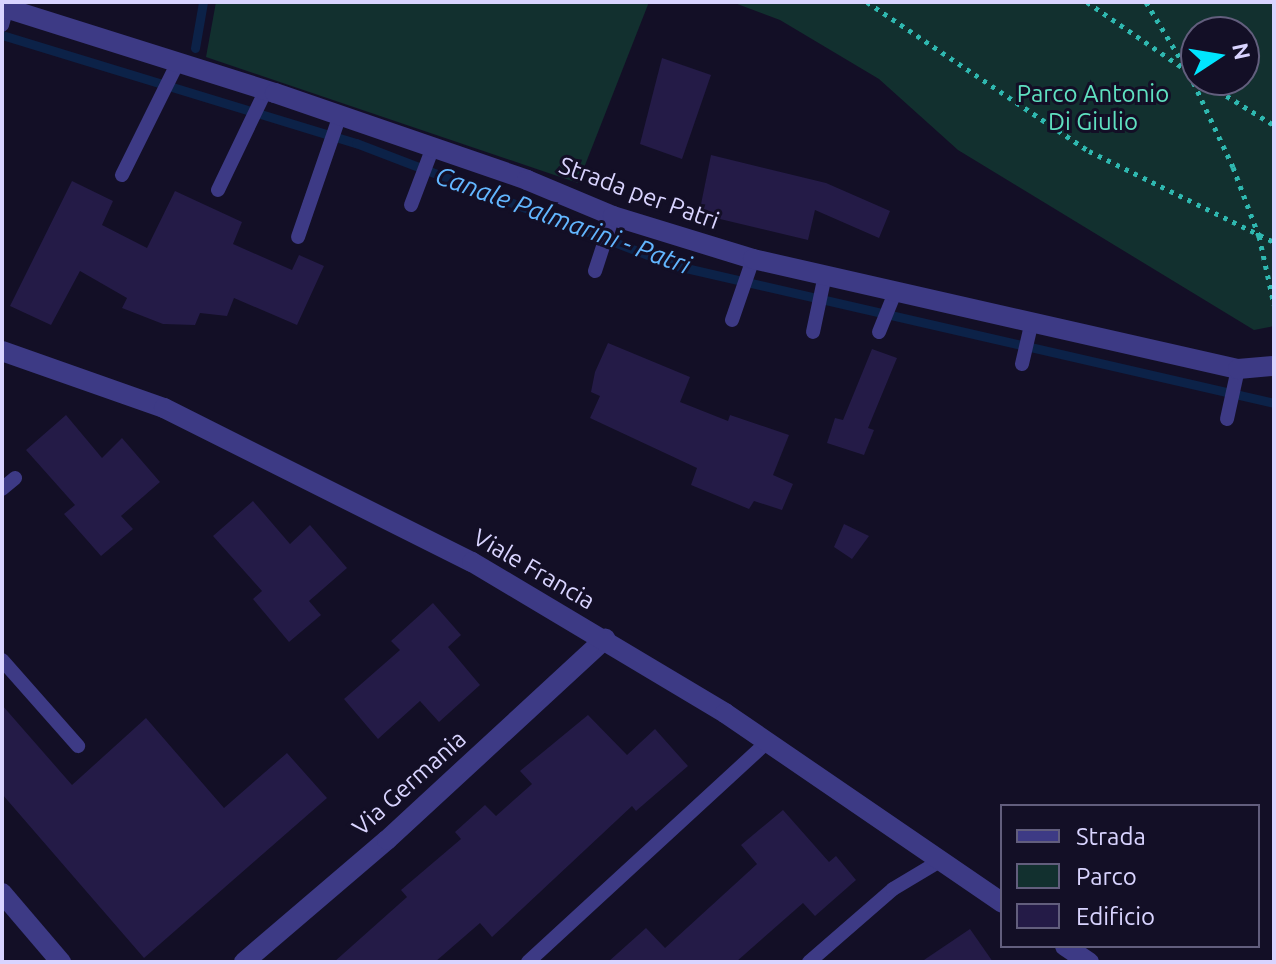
<!DOCTYPE html>
<style>
body{margin:0}
#map{position:relative;width:1276px;height:964px;overflow:hidden;background:#130f26;font-family:Ubuntu,sans-serif}
div>[style]{position:absolute}
.green>*{inset:0;background:#12302f}
.stream>*{height:9px;margin:-4.5px;padding:0 4.5px;transform-origin:4.5px;border-radius:4.5px;background:#0c2248}
.building>*{inset:0;background:#241b47}
.path>*{height:5px;margin-top:-2.5px;transform-origin:0;background:repeating-linear-gradient(90deg,#2fb8b0 0 4px,transparent 0 10px)}
.service>*{height:14px;margin:-7px;padding:0 7px;transform-origin:7px;border-radius:7px;background:#3d3a85}
.minor>*{height:20px;margin:-10px;padding:0 10px;transform-origin:10px;border-radius:10px;background:#3d3a85}
.tertiary>*{height:20px;margin:-10px;padding:0 10px;transform-origin:10px;border-radius:10px;background:#3d3a85}
span{translate:-50% -50%;white-space:nowrap;text-align:center;line-height:1.15;-webkit-text-stroke:6px #130f26;paint-order:stroke}
.park-label{font-size:24px;color:#5fe0c0}
.street-label{font-size:24px;color:#d9d4ff}
.water-label{font-size:26px;color:#62b6ff;font-style:italic}
.frame{position:absolute;inset:0;border:4px solid #d9d4ff;pointer-events:none}
.legend{position:absolute;left:1000px;top:804px;width:260px;height:144px;box-sizing:border-box;background:#130f26;border:2px solid #625e7d;margin:0;padding:10px 14px;list-style:none;font-size:24px;color:#d9d4ff}
.legend li{display:flex;align-items:center;gap:16px;height:40px}
.legend b{width:40px;border:2px solid #625e7d}
.north{position:absolute;left:1180px;top:16px;width:80px;height:80px;box-sizing:border-box;background:#130f26;border:2px solid #625e7d;border-radius:50%;rotate:78deg;font-size:22px;font-weight:700;line-height:32px;text-align:center;color:#d9d4ff}
.north::after{content:'';display:block;margin:auto;width:28px;height:36px;background:#00e5ff;clip-path:polygon(50% 0,100% 100%,50% 72%,0 100%)}
</style>
<div id="map">
<div class="green">
<i style="clip-path:polygon(216px 2px,649px 2px,578px 183px,206px 57px)"></i>
<i style="clip-path:polygon(evenodd,732px 2px,1274px 2px,1274px 326px,1254px 330px,958px 150px,879px 79px,780px 20px,732px 2px,1196px 32px,1244px 32px,1244px 80px,1196px 80px,1196px 32px)"></i>
</div>
<div class="stream">
<i style="left:2px;top:35px;width:370px;rotate:17deg"></i>
<i style="left:356px;top:143px;width:344px;rotate:21deg"></i>
<i style="left:677px;top:266px;width:613px;rotate:12.92deg"></i>
<i style="left:195px;top:48px;width:47px;rotate:-80.1deg"></i>
</div>
<div class="building">
<i style="clip-path:polygon(662px 58px,711px 75px,682px 159px,640px 144px)"></i>
<i style="clip-path:polygon(711px 155px,826px 183px,890px 211px,879px 238px,815px 210px,808px 240px,699px 214px)"></i>
<i style="clip-path:polygon(72px 181px,113px 201px,102px 225px,147px 248px,175px 191px,242px 222px,233px 244px,292px 270px,299px 255px,324px 266px,297px 325px,234px 298px,227px 316px,200px 313px,195px 325px,163px 324px,122px 308px,127px 298px,80px 271px,51px 325px,10px 306px)"></i>
<i style="clip-path:polygon(608px 343px,690px 377px,680px 402px,728px 421px,730px 415px,789px 435px,773px 475px,793px 484px,782px 510px,754px 501px,749px 509px,691px 485px,697px 468px,590px 418px,600px 396px,591px 392px,595px 372px)"></i>
<i style="clip-path:polygon(872px 349px,897px 358px,868px 428px,874px 430px,864px 455px,827px 443px,835px 418px,843px 420px)"></i>
<i style="clip-path:polygon(66px 415px,102px 458px,122px 438px,160px 482px,121px 516px,133px 529px,101px 556px,64px 514px,75px 505px,26px 450px)"></i>
<i style="clip-path:polygon(253px 501px,290px 544px,310px 525px,347px 568px,309px 601px,321px 615px,289px 642px,253px 599px,262px 591px,213px 536px)"></i>
<i style="clip-path:polygon(844px 524px,869px 536px,852px 559px,834px 547px)"></i>
<i style="clip-path:polygon(433px 603px,461px 635px,448px 647px,480px 685px,439px 722px,420px 701px,378px 739px,344px 699px,400px 650px,391px 641px)"></i>
<i style="clip-path:polygon(2px 705px,72px 785px,146px 718px,224px 808px,287px 753px,327px 798px,144px 958px,2px 794px)"></i>
<i style="clip-path:polygon(588px 715px,627px 755px,655px 729px,688px 766px,636px 811px,632px 806px,492px 937px,480px 923px,435px 962px,334px 962px,407px 897px,401px 890px,461px 839px,455px 832px,485px 805px,496px 816px,532px 784px,520px 771px)"></i>
<i style="clip-path:polygon(783px 810px,829px 862px,836px 856px,856px 880px,815px 916px,803px 903px,736px 962px,608px 962px,646px 928px,665px 948px,757px 864px,741px 845px)"></i>
<i style="clip-path:polygon(970px 929px,993px 962px,921px 962px)"></i>
</div>
<div class="path">
<i style="left:867px;top:2px;width:267px;rotate:33.9deg"></i>
<i style="left:1089px;top:151px;width:206px;rotate:26.2deg"></i>
<i style="left:1087px;top:2px;width:132px;rotate:34.5deg"></i>
<i style="left:1146px;top:2px;width:83px;rotate:58.8deg"></i>
<i style="left:1189px;top:73px;width:104px;rotate:64.9deg"></i>
<i style="left:1233px;top:167px;width:74px;rotate:69.4deg"></i>
<i style="left:1259px;top:236px;width:70px;rotate:77.6deg"></i>
<i style="left:1201px;top:80px;width:86px;rotate:31.7deg"></i>
</div>
<div class="service">
<i style="left:2px;top:25px;width:18px;rotate:-74deg"></i>
<i style="left:122px;top:175px;width:126px;rotate:-63.6deg"></i>
<i style="left:218px;top:190px;width:111px;rotate:-64.4deg"></i>
<i style="left:411px;top:205px;width:62px;rotate:-69.2deg"></i>
<i style="left:298px;top:237px;width:129px;rotate:-71deg"></i>
<i style="left:595px;top:271px;width:58px;rotate:-71.9deg"></i>
<i style="left:732px;top:320px;width:65px;rotate:-71deg"></i>
<i style="left:813px;top:332px;width:58px;rotate:-78.1deg"></i>
<i style="left:879px;top:332px;width:45px;rotate:-68deg"></i>
<i style="left:1022px;top:364px;width:44px;rotate:-76.9deg"></i>
<i style="left:1227px;top:419px;width:51px;rotate:-77.6deg"></i>
<i style="left:2px;top:489px;width:17px;rotate:-40deg"></i>
<i style="left:2px;top:660px;width:115px;rotate:48.5deg"></i>
<i style="left:528px;top:962px;width:325px;rotate:-42.6deg"></i>
<i style="left:809px;top:962px;width:111px;rotate:-41deg"></i>
<i style="left:893px;top:889px;width:55px;rotate:-30.8deg"></i>
</div>
<div class="minor">
<i style="left:2px;top:7px;width:286px;rotate:17.5deg"></i>
<i style="left:275px;top:93px;width:267px;rotate:19deg"></i>
<i style="left:527px;top:180px;width:93px;rotate:22.7deg"></i>
<i style="left:613px;top:216px;width:146px;rotate:17.1deg"></i>
<i style="left:753px;top:259px;width:497px;rotate:12.8deg"></i>
<i style="left:1238px;top:369px;width:36px;rotate:-5deg"></i>
<i style="left:2px;top:893px;width:91px;rotate:49.5deg"></i>
<i style="left:244px;top:962px;width:188px;rotate:-40.5deg"></i>
<i style="left:387px;top:840px;width:297px;rotate:-42.7deg"></i>
</div>
<div class="tertiary">
<i style="left:2px;top:351px;width:172px;rotate:19.4deg"></i>
<i style="left:164px;top:408px;width:344px;rotate:26.6deg"></i>
<i style="left:472px;top:562px;width:295px;rotate:30.8deg"></i>
<i style="left:725px;top:713px;width:336px;rotate:34.4deg"></i>
<i style="left:1065px;top:946px;width:29px;rotate:34deg"></i>
</div>
<div class="park-label">
<span style="left:1093px;top:108px">Parco Antonio<br>Di Giulio</span>
</div>
<div class="street-label">
<span style="left:639px;top:193px;rotate:20deg">Strada per Patri</span>
<span style="left:534px;top:569px;rotate:30deg">Viale Francia</span>
<span style="left:409px;top:783px;rotate:-42deg">Via Germania</span>
</div>
<div class="water-label">
<span style="left:563px;top:220px;rotate:20deg">Canale Palmarini - Patri</span>
</div>
<div class="frame"></div>
<ul class="legend">
<li><b style="height:10px;background:#3d3a85"></b>Strada</li>
<li><b style="height:22px;background:#12302f"></b>Parco</li>
<li><b style="height:22px;background:#241b47"></b>Edificio</li>
</ul>
<div class="north">N</div>
</div>
